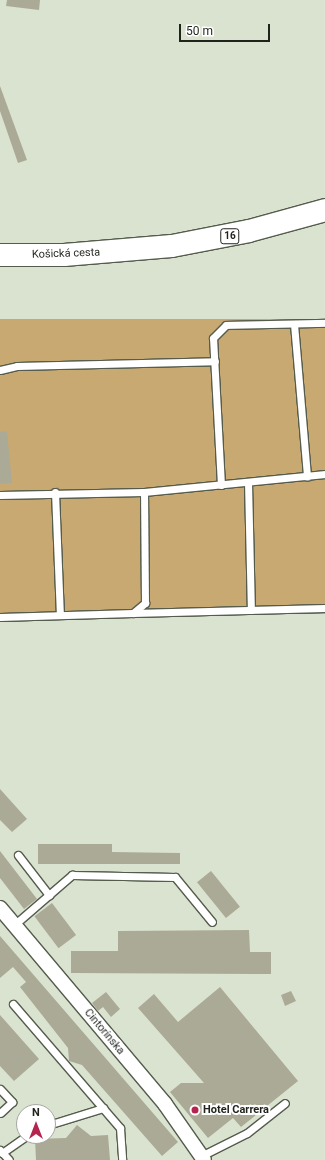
<!DOCTYPE html>
<meta charset="utf-8">
<style>
body{margin:0}
#map{position:relative;width:325px;height:1160px;overflow:hidden;background:#dae3d0;font-family:Roboto,sans-serif}
div>[style]{position:absolute}
.green>*{inset:0;background:#c9a972;transform-origin:0 0}
.building>*{inset:0;background:#abaa96;transform-origin:0 0}
.roads{filter:drop-shadow(1px 0 #555c4c) drop-shadow(-1px 0 #555c4c) drop-shadow(0 1px #555c4c) drop-shadow(0 -1px #555c4c)}
.lane>*{height:7px;margin:-3.5px;padding:0 3.5px;transform-origin:3.5px;border-radius:3.5px;background:#fff}
.street>*{height:14px;margin:-7px;padding:0 7px;transform-origin:7px;border-radius:7px;background:#fff}
.primary>*{height:22px;margin:-11px;padding:0 11px;transform-origin:11px;border-radius:11px;background:#fff}
.dots>*{width:11px;height:11px;translate:-50% -50%;box-sizing:border-box;border:2px solid #fff;border-radius:50%}
span{translate:-50% -50%;white-space:nowrap;text-align:center;line-height:1.15;-webkit-text-stroke:4px #fff;paint-order:stroke}
.shield-label span{padding:1px 3px;background:#fff;border:1px solid;border-radius:3px;-webkit-text-stroke-width:0}
.shield-label{font-size:10px;color:#1f231c;font-weight:700}
.street-label{font-size:11px;color:#1f231c}
.poi-label{font-size:11px;color:#1f231c;font-weight:700}
.left{translate:0 -50%;text-align:left}
.north{position:absolute;left:16px;top:1104px;width:40px;height:40px;box-sizing:border-box;background:#fff;border:1px solid #a5a7a4;border-radius:50%;rotate:0deg;font-size:11px;font-weight:700;line-height:16px;text-align:center;color:#1f231c}
.north::after{content:'';display:block;margin:auto;width:14px;height:18px;background:#b5244f;clip-path:polygon(50% 0,100% 100%,50% 72%,0 100%)}
.scale{position:absolute;left:179px;top:24px;width:91px;height:18px;box-sizing:border-box;border:2px solid #1f231c;border-top:0;padding-left:5px;font-size:12px;line-height:14px;white-space:nowrap;color:#1f231c;-webkit-text-stroke:3px #fff;paint-order:stroke}
</style>
<div id="map">
<div class="green">
<i style="left:325px;top:319px;width:295px;height:325px;rotate:90deg"></i>
</div>
<div class="building">
<i style="clip-path:polygon(7px 0,40px 0,39px 10px,6px 6px)"></i>
<i style="clip-path:polygon(0 86px,27px 160px,18px 163px,0 111px)"></i>
<i style="clip-path:polygon(7px 431px,12px 483px,0 484px,0 432px)"></i>
<i style="clip-path:polygon(0 789px,27px 819px,12px 832px,0 820px)"></i>
<i style="clip-path:polygon(38px 844px,112px 844px,112px 852px,180px 853px,180px 864px,38px 864px)"></i>
<i style="clip-path:polygon(0 851px,37px 899px,24px 909px,0 878px)"></i>
<i style="left:211px;top:871px;width:46px;height:18px;rotate:51deg"></i>
<i style="left:52px;top:903px;width:40px;height:22px;rotate:53deg"></i>
<i style="clip-path:polygon(249px 930px,250px 952px,271px 952px,271px 974px,71px 973px,71px 951px,118px 951px,118px 931px)"></i>
<i style="clip-path:polygon(0 936px,178px 1142px,162px 1156px,82px 1065px,69px 1061px,68px 1048px,20px 987px,26px 982px,13px 967px,0 978px)"></i>
<i style="clip-path:polygon(220px 987px,298px 1081px,241px 1127px,233px 1118px,208px 1138px,170px 1092px,181px 1083px,204px 1083px,138px 1008px,154px 994px,178px 1022px)"></i>
<i style="clip-path:polygon(291px 991px,296px 1001px,285px 1006px,281px 995px)"></i>
<i style="clip-path:polygon(106px 992px,120px 1009px,111px 1017px,103px 1007px,98px 1011px,92px 1003px)"></i>
<i style="clip-path:polygon(0 1015px,39px 1059px,14px 1081px,0 1066px)"></i>
<i style="clip-path:polygon(77px 1125px,91px 1136px,108px 1135px,110px 1160px,36px 1160px,35px 1139px,66px 1138px)"></i>
</div>
<div class="roads">
<div class="lane">
<i style="left:294px;top:324px;width:153px;rotate:85.1deg"></i>
<i style="left:0;top:370px;width:17px;rotate:-13deg"></i>
<i style="left:17px;top:366px;width:198px;rotate:-1.4deg"></i>
<i style="left:248px;top:482px;width:128px;rotate:88.7deg"></i>
<i style="left:221px;top:485px;width:147px;rotate:-93.1deg"></i>
<i style="left:213px;top:338px;width:18px;rotate:-45deg"></i>
<i style="left:226px;top:325px;width:99px;rotate:-1.2deg"></i>
<i style="left:55px;top:492px;width:123px;rotate:87.7deg"></i>
<i style="left:0;top:495px;width:144px;rotate:-1.2deg"></i>
<i style="left:144px;top:492px;width:182px;rotate:-5.7deg"></i>
<i style="left:133px;top:613px;width:192px;rotate:-1.5deg"></i>
<i style="left:0;top:617px;width:133px;rotate:-1.7deg"></i>
<i style="left:133px;top:613px;width:16px;rotate:-40deg"></i>
<i style="left:145px;top:603px;width:111px;rotate:-90.5deg"></i>
<i style="left:18px;top:855px;width:51px;rotate:52.2deg"></i>
<i style="left:14px;top:925px;width:77px;rotate:-40.8deg"></i>
<i style="left:72px;top:875px;width:103px;rotate:1.1deg"></i>
<i style="left:175px;top:877px;width:58px;rotate:50.6deg"></i>
<i style="left:13px;top:1004px;width:164px;rotate:49.2deg"></i>
<i style="left:120px;top:1128px;width:32px;rotate:86deg"></i>
<i style="left:0;top:1089px;width:18px;rotate:47deg"></i>
<i style="left:12px;top:1102px;width:16px;rotate:137deg"></i>
<i style="left:48px;top:1125px;width:58px;rotate:-17.2deg"></i>
<i style="left:0;top:1150px;width:13px;rotate:48deg"></i>
<i style="left:2px;top:1153px;width:29px;rotate:-35deg"></i>
<i style="left:201px;top:1156px;width:51px;rotate:-26.6deg"></i>
<i style="left:247px;top:1133px;width:48px;rotate:-38.3deg"></i>
</div>
<div class="street">
<i style="left:0;top:908px;width:256px;rotate:49.9deg"></i>
<i style="left:165px;top:1104px;width:68px;rotate:55.1deg"></i>
</div>
<div class="primary">
<i style="left:0;top:255px;width:64px"></i>
<i style="left:64px;top:255px;width:108px;rotate:-4.8deg"></i>
<i style="left:172px;top:246px;width:78px;rotate:-11deg"></i>
<i style="left:249px;top:231px;width:79px;rotate:-15.4deg"></i>
</div>
</div>
<div class="dots">
<i style="left:195px;top:1110px;background:#b5244f"></i>
</div>
<div class="shield-label">
<span style="left:230px;top:236px">16</span>
</div>
<div class="street-label">
<span style="left:66px;top:254px;rotate:-2deg">Košická cesta</span>
<span style="left:104px;top:1032px;rotate:50deg">Cintorínska</span>
</div>
<div class="poi-label">
<span class="left" style="left:203px;top:1110px">Hotel Carrera</span>
</div>
<div class="north">N</div>
<div class="scale">50 m</div>
</div>
